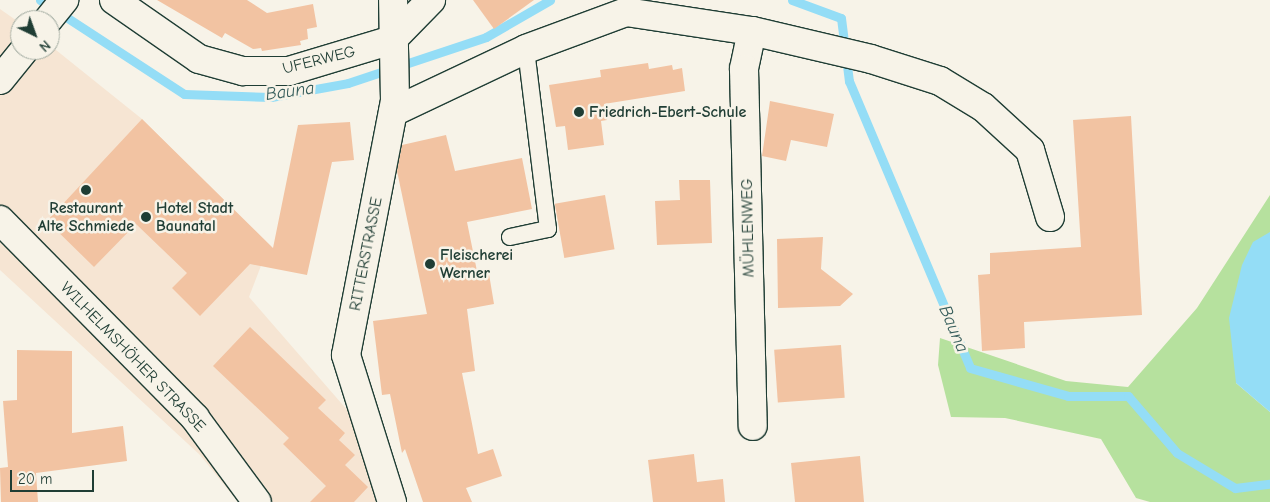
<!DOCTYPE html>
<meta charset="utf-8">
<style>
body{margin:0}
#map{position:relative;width:1270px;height:502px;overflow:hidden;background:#f7f3e8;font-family:"Comic Neue",sans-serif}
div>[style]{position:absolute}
.built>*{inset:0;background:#f6e5d3}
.green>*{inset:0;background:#b6e19e}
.water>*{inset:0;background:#94ddf6}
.stream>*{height:9px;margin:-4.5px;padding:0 4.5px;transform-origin:4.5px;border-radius:4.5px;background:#94ddf6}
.building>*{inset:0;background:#f2c3a2;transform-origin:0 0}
.roads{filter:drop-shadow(1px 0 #1f3d34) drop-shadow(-1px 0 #1f3d34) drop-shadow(0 1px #1f3d34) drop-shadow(0 -1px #1f3d34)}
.lane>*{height:16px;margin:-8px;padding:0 8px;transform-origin:8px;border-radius:8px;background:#f7f3e8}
.street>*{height:28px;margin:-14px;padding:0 14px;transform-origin:14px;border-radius:14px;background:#f7f3e8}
.dots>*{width:14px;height:14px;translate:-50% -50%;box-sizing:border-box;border:2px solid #f7f3e8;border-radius:50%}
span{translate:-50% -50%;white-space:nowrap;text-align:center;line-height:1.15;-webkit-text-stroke:5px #f7f3e8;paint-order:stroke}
.street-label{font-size:16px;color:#1f3d34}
.poi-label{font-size:16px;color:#1f3d34;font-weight:700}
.left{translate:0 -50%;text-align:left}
.water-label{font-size:18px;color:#365d5b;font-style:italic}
.north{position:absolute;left:10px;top:10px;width:50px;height:50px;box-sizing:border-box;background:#f7f3e8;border:1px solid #a1aaa0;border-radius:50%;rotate:138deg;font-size:14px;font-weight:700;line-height:20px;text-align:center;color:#1f3d34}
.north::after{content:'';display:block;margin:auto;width:18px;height:22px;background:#1f3d34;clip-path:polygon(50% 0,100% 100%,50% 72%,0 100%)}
.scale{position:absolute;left:10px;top:470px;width:84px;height:22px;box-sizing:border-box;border:2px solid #1f3d34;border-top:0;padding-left:6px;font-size:15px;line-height:18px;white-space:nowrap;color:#1f3d34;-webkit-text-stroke:4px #f7f3e8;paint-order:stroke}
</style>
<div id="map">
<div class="built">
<i style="clip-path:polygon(0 9px,20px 23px,20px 50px,50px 50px,51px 46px,142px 119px,269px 245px,249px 297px,355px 419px,376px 502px,238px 502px,200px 455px,0 270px)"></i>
</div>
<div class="green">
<i style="clip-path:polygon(1270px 195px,1270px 232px,1236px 383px,1270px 412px,1270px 502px,1150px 502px,1136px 498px,1101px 439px,1005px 418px,951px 417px,938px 365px,940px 338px,1066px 381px,1128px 387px,1197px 308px)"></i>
</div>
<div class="water">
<i style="clip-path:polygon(1270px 232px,1270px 412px,1236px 383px,1229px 318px,1242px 265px,1253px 242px)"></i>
</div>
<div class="stream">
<i style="left:40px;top:0;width:172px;rotate:33.1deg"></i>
<i style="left:184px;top:94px;width:87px;rotate:2deg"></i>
<i style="left:271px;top:97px;width:78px;rotate:-10.3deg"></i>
<i style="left:348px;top:83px;width:145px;rotate:-18.4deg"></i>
<i style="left:486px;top:37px;width:74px;rotate:-30deg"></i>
<i style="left:792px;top:0;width:52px;rotate:20.2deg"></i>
<i style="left:841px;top:18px;width:64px;rotate:82.8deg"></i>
<i style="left:849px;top:81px;width:311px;rotate:67.1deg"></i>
<i style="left:970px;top:368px;width:102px;rotate:15.9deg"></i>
<i style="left:1068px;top:396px;width:60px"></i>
<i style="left:1128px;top:396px;width:75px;rotate:49.3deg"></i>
<i style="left:1177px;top:453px;width:68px;rotate:31.1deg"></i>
<i style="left:1235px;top:488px;width:35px;rotate:-7deg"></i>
</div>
<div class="building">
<i style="clip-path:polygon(157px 0,247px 0,267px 13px,313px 4px,317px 27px,307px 29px,308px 39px,300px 41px,301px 45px,262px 51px,261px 48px,253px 49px,225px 33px,222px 38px)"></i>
<i style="clip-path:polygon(473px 0,534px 0,494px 29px)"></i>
<i style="clip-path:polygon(648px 63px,649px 69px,672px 65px,673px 70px,682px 68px,685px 91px,604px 104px,607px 120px,601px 121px,604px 145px,568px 150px,565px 126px,556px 127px,549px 85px,601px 77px,600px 70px)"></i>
<i style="clip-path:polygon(770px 101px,834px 114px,827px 147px,791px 140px,786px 161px,762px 156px)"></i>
<i style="clip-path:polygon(1131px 116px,1142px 315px,1024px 322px,1025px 348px,982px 351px,978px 275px,990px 274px,990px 253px,1081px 247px,1073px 120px)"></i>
<i style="clip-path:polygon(142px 119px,273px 248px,298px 125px,350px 122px,354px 160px,332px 162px,307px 275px,250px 264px,200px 316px,172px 288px,187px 273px,136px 224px,94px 267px,47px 221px)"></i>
<i style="clip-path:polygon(446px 135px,455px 171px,522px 158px,532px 209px,467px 222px,478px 276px,489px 274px,494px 304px,467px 309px,475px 371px,462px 373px,478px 454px,493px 449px,502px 476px,466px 488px,472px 502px,423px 502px,405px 449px,402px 453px,390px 394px,382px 395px,373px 321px,427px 314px,397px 171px,402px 145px)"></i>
<i style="clip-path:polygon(679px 180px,710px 180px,712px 243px,657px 245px,655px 201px,680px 200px)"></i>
<i style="left:605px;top:195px;width:55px;height:51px;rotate:80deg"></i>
<i style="clip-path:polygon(823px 237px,821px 269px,853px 294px,840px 306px,778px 308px,777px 239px)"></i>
<i style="clip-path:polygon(250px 327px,326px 400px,318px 408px,345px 433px,339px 440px,355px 455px,345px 465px,368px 487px,354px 502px,310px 502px,326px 486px,283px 444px,289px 438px,213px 366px)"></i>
<i style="left:841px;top:345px;width:53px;height:67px;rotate:86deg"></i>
<i style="clip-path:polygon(17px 350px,72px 351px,72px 433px,123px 426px,127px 461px,36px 473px,38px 502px,1px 502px,0 468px,8px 467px,3px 401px,17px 400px)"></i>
<i style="clip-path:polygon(694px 454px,697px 482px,723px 479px,725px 502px,653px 502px,648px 460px)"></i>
<i style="clip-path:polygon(860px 456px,864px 502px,795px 502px,791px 463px)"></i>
</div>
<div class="roads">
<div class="lane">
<i style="left:510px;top:237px;width:39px;rotate:-12deg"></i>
<i style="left:548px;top:229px;width:181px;rotate:-97deg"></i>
</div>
<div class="street">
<i style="left:114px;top:0;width:103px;rotate:34.8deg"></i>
<i style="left:199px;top:59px;width:46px;rotate:15.3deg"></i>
<i style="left:243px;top:71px;width:46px"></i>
<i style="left:289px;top:71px;width:108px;rotate:-16.8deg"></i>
<i style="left:392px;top:40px;width:56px;rotate:-45.7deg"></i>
<i style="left:48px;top:20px;width:26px;rotate:-51deg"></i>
<i style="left:752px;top:31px;width:122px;rotate:13.2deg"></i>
<i style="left:871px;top:59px;width:72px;rotate:17.7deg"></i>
<i style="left:940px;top:81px;width:50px;rotate:31.2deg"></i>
<i style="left:983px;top:107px;width:64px;rotate:42.5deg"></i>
<i style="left:1030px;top:150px;width:70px;rotate:73.4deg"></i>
<i style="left:0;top:80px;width:38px;rotate:-51deg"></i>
<i style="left:393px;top:112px;width:147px;rotate:-25.3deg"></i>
<i style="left:526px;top:49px;width:107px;rotate:-20.3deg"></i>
<i style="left:626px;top:12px;width:127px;rotate:8.6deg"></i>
<i style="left:752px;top:31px;width:39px;rotate:102deg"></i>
<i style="left:744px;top:69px;width:357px;rotate:88.6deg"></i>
<i style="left:0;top:220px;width:278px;rotate:45.4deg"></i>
<i style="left:195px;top:418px;width:104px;rotate:53.6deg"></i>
<i style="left:392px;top:502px;width:154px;rotate:-107.4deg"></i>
<i style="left:346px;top:355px;width:260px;rotate:-79.1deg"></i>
<i style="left:395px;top:100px;width:100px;rotate:-91.1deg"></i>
</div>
</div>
<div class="dots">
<i style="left:579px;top:112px;background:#1f3d34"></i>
<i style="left:86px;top:190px;background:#1f3d34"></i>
<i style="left:146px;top:217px;background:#1f3d34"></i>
<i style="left:430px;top:264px;background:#1f3d34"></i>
</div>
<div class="street-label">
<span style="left:319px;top:60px;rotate:-14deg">UFERWEG</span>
<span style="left:748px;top:228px;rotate:-91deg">MÜHLENWEG</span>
<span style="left:366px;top:254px;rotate:-79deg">RITTERSTRASSE</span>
<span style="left:133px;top:357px;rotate:46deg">WILHELMSHÖHER STRASSE</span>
</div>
<div class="poi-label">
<span class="left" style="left:589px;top:112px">Friedrich-Ebert-Schule</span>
<span style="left:86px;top:217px">Restaurant<br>Alte Schmiede</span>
<span class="left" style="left:156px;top:217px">Hotel Stadt<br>Baunatal</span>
<span class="left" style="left:440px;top:264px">Fleischerei<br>Werner</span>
</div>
<div class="water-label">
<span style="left:290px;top:92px;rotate:-8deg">Bauna</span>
<span style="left:953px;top:329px;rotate:67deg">Bauna</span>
</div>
<div class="north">N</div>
<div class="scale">20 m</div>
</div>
